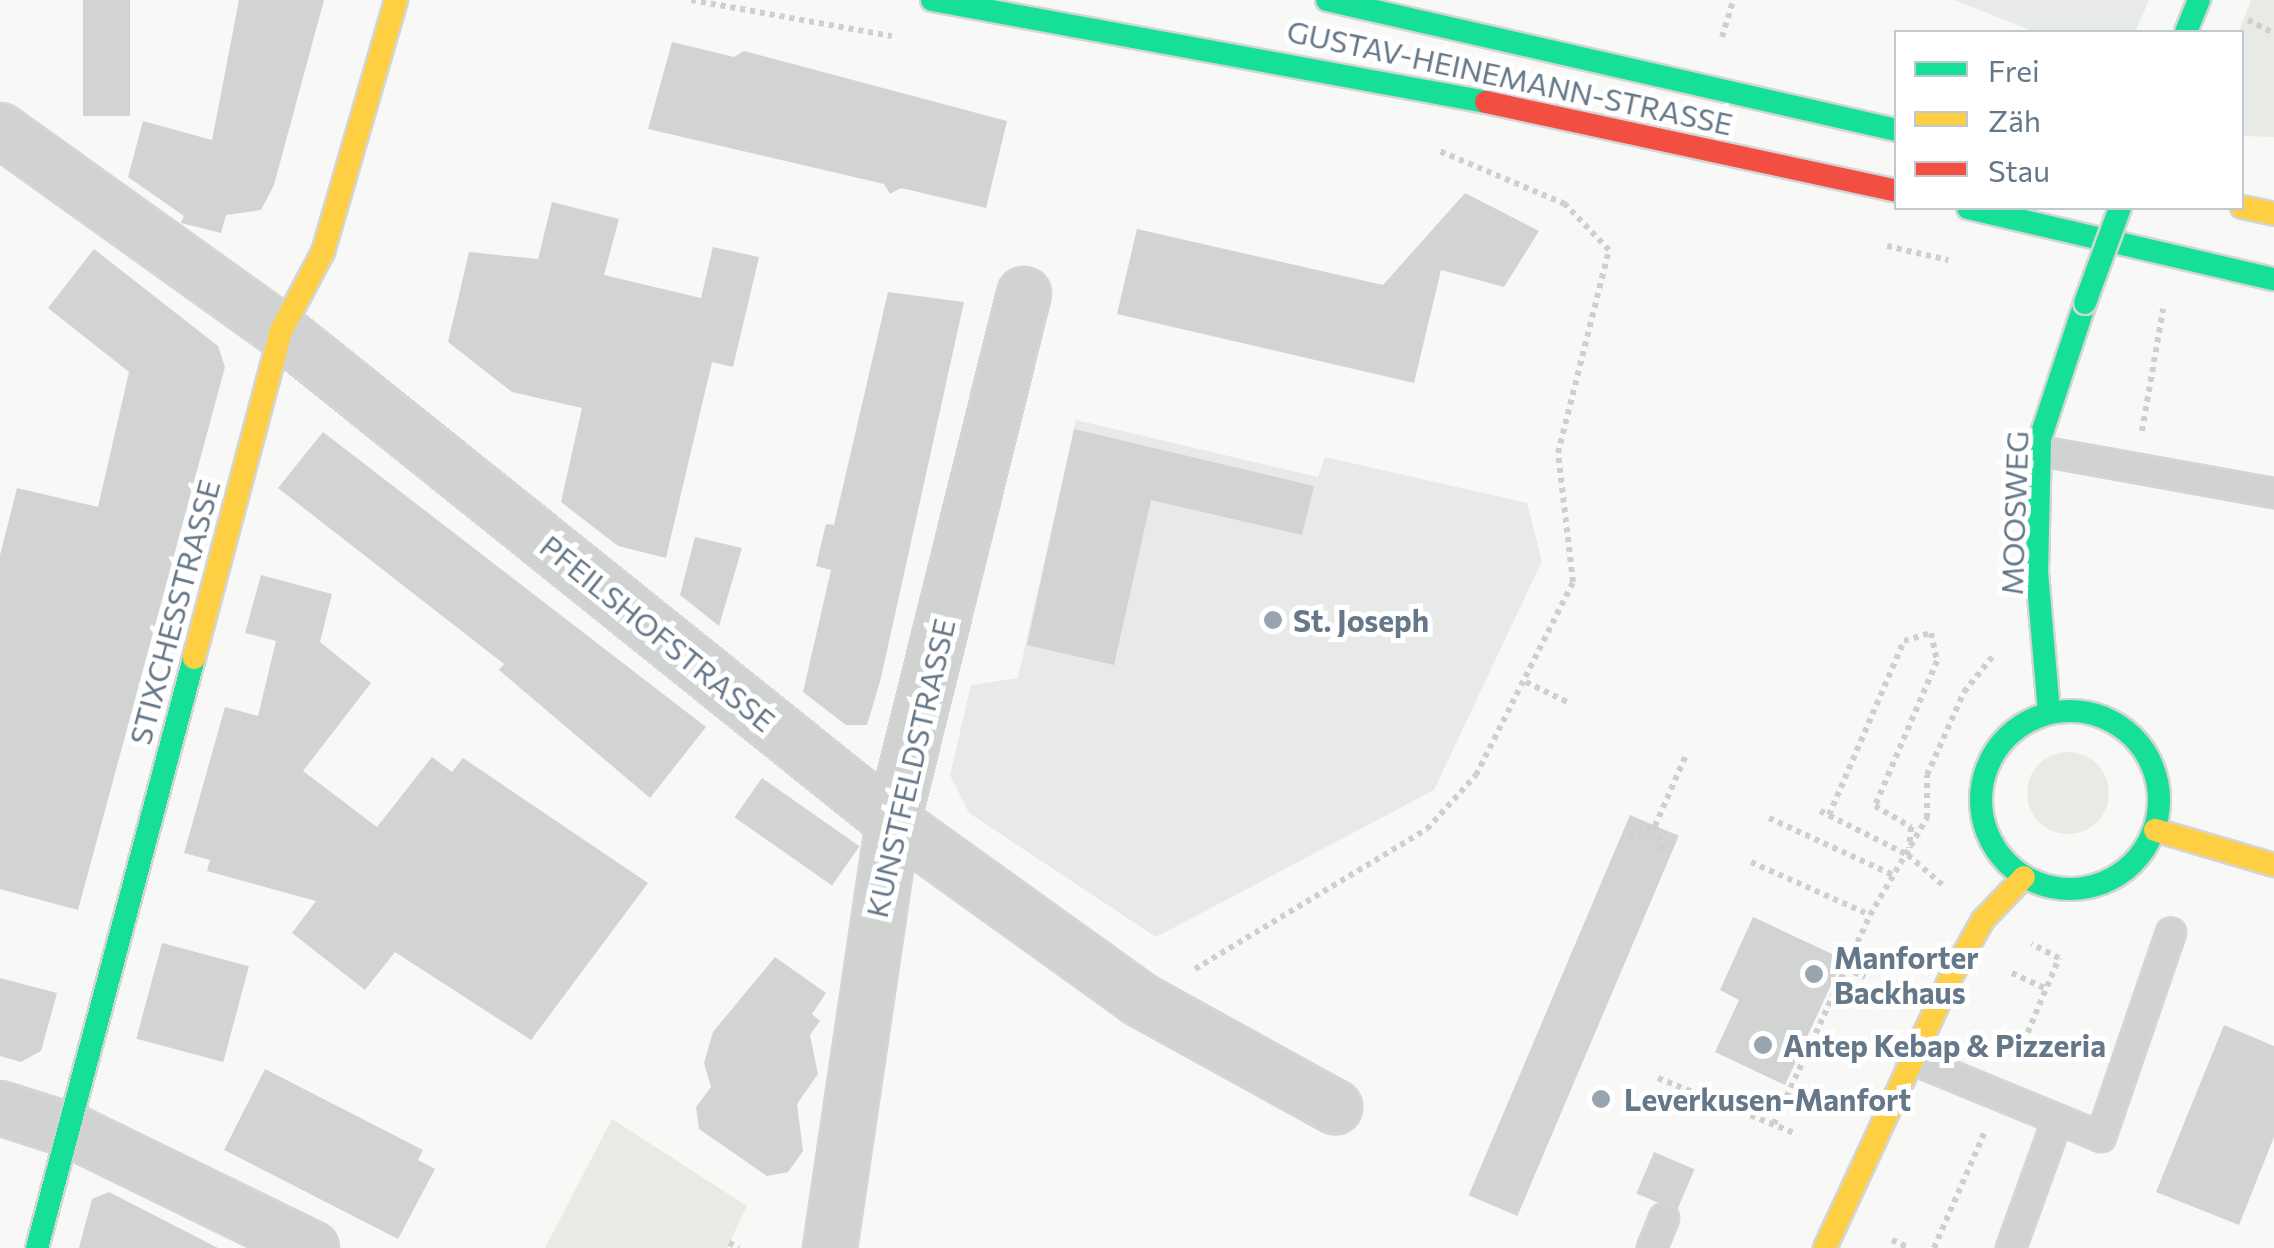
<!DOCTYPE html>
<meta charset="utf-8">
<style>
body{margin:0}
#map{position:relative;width:2274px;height:1248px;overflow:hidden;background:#f8f8f7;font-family:Commissioner,sans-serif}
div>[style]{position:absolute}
.built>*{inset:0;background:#e8e9e9}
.green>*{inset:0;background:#e8ebe5}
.round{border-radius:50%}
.building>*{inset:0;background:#d2d4d4;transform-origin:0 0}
.path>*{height:6px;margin-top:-3px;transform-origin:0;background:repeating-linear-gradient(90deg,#cecfd0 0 5px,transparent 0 10px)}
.roads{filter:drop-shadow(2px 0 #d3d5d6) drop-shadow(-2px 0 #d3d5d6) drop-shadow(0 2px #d3d5d6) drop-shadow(0 -2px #d3d5d6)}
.lane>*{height:28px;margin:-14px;padding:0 14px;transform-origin:14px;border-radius:14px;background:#d1d3d3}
.street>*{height:52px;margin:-26px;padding:0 26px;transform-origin:26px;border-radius:26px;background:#d1d3d3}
.fast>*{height:22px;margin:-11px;padding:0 11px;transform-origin:11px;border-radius:11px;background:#16e098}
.fast>.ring{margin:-11px;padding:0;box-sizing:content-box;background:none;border:22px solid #16e098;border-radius:50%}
.slow>*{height:22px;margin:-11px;padding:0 11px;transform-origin:11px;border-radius:11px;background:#ffcf43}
.jam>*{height:22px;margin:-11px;padding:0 11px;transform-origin:11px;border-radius:11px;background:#f24e42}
.bridges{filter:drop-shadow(2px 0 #d3d5d6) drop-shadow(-2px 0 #d3d5d6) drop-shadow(0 2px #d3d5d6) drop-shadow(0 -2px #d3d5d6)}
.fast-bridge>*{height:22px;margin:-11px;padding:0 11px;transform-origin:11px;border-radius:11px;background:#16e098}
.dots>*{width:28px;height:28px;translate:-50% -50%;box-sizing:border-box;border:5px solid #fff;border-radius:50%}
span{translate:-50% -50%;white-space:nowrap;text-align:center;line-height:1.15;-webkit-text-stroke:10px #fff;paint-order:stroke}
.street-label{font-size:30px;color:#657889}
.poi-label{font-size:30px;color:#657889;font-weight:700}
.left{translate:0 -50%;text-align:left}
.legend{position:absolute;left:1894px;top:30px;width:350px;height:180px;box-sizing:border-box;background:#fff;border:2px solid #c1c9d0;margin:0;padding:12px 18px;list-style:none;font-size:30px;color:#657889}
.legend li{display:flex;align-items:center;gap:20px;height:50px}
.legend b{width:50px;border:2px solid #c1c9d0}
</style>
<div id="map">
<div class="built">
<i style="clip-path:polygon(1954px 0,2149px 0,2135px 32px,2035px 32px)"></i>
<i style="clip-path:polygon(1076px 420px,1318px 477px,1325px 457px,1527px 503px,1542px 561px,1434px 790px,1156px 937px,969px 813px,950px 775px,971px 685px,1018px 678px)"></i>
</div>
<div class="green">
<i style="clip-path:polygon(2251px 0,2274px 0,2274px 137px,2242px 136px,2239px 32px)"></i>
<i class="round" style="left:2027px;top:752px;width:82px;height:82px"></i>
<i style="clip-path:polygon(612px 1119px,747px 1206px,727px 1248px,545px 1248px)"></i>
</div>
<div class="building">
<i style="left:83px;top:0;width:47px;height:116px"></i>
<i style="clip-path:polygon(239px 0,324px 0,274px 185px,261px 210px,226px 215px,221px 233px,181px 223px,184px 216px,128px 177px,143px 121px,212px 140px)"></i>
<i style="clip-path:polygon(672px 42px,734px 57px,744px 51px,1007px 121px,986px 208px,901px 188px,890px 194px,884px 184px,648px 129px)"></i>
<i style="clip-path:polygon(1465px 193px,1539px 231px,1504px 287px,1441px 270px,1414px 383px,1117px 314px,1137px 229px,1383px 285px)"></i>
<i style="clip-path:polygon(552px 202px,619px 219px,604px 275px,701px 298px,713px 247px,759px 257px,733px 367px,712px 362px,666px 558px,618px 546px,561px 502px,582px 408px,512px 392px,448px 342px,469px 252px,538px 259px)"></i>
<i style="clip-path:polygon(94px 249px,218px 346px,225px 367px,78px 910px,0 889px,0 555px,17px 488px,98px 507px,129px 372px,48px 308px)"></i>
<i style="clip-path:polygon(888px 292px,964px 302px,881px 678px,867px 725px,846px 725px,803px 692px,831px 570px,816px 566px,826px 524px,834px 525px)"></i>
<i style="clip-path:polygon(1074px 429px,1314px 486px,1302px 535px,1151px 500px,1114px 665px,1027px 645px)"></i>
<i style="clip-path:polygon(323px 432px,706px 727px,650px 798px,499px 670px,504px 664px,278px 488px)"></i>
<i style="clip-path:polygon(695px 537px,742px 548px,719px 626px,680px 595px)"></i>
<i style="clip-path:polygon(261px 575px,332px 594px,320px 642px,371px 683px,303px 771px,377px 827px,432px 757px,452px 772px,463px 758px,648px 883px,531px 1040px,395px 952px,365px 990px,292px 933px,316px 901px,207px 871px,210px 860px,184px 853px,225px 707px,258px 716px,276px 641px,245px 633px)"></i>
<i style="left:762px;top:778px;width:119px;height:48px;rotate:35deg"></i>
<i style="left:1630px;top:815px;width:53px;height:413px;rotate:23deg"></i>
<i style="clip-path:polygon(1753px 917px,1843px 959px,1785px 1085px,1715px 1052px,1739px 1000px,1720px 990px)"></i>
<i style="left:162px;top:943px;width:90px;height:99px;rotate:15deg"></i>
<i style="clip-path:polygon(775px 957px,826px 993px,812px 1014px,820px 1021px,810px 1035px,818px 1074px,797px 1104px,803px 1151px,788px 1172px,767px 1176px,699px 1129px,696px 1107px,711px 1087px,704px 1063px,713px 1032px)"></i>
<i style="clip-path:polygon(0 978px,57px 993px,41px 1051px,21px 1062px,0 1056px)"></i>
<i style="clip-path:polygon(2224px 1025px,2274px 1046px,2274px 1137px,2239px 1225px,2156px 1192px)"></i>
<i style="clip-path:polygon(265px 1069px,423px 1150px,418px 1160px,435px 1169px,398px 1239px,224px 1150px)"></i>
<i style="left:1654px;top:1152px;width:44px;height:45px;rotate:23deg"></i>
<i style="clip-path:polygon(109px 1192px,218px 1248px,79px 1248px,92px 1199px)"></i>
</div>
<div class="path">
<i style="left:691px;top:0;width:204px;rotate:10.2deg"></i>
<i style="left:2248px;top:20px;width:29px;rotate:27deg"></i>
<i style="left:1722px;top:37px;width:39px;rotate:-73deg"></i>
<i style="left:1887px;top:246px;width:63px;rotate:12.9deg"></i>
<i style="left:2142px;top:431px;width:124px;rotate:-80.2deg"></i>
<i style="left:1526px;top:682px;width:46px;rotate:26deg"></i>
<i style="left:1820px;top:811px;width:98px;rotate:26.6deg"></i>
<i style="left:1908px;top:855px;width:50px;rotate:41deg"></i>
<i style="left:1829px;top:815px;width:189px;rotate:-66.7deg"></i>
<i style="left:1904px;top:641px;width:28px;rotate:-17deg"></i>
<i style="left:1931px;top:633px;width:29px;rotate:78deg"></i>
<i style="left:1937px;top:661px;width:158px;rotate:113.2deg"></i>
<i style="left:1875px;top:806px;width:42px;rotate:30.3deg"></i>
<i style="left:1911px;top:827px;width:21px;rotate:95deg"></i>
<i style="left:1769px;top:818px;width:139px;rotate:24.7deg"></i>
<i style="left:1655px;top:826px;width:77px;rotate:-66.4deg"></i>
<i style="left:1628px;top:836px;width:29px;rotate:-20deg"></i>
<i style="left:1655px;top:826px;width:28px;rotate:72deg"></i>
<i style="left:1751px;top:862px;width:130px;rotate:24deg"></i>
<i style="left:1845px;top:968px;width:22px;rotate:24deg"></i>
<i style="left:1195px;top:969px;width:271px;rotate:-31.1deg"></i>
<i style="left:1427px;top:829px;width:73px;rotate:-47.8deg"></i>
<i style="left:1476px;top:775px;width:216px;rotate:-63.3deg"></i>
<i style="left:1573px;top:582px;width:130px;rotate:-96.6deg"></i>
<i style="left:1558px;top:453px;width:209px;rotate:-75.9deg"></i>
<i style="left:1609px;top:250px;width:64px;rotate:-133.7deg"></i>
<i style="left:1565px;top:204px;width:139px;rotate:-157.1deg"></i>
<i style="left:2012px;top:973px;width:38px;rotate:25deg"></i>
<i style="left:2016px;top:1060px;width:111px;rotate:-67.1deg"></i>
<i style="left:2059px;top:958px;width:31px;rotate:-153deg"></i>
<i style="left:1658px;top:1078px;width:147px;rotate:22deg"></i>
<i style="left:1774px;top:1124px;width:230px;rotate:-65.3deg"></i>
<i style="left:1870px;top:915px;width:113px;rotate:-59.6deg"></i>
<i style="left:1927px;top:818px;width:43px;rotate:-90deg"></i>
<i style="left:1927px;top:775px;width:91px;rotate:-66deg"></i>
<i style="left:1964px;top:692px;width:45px;rotate:-51.3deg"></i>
<i style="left:1892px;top:1240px;width:19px;rotate:25deg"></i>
<i style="left:729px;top:1243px;width:11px;rotate:27deg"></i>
<i style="left:1934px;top:1248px;width:128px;rotate:-66.4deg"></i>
</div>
<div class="roads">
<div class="lane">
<i style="left:2040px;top:451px;width:238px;rotate:10.2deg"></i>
<i style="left:1911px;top:1059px;width:205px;rotate:22.3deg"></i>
<i style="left:2101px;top:1137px;width:216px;rotate:-71.1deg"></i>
<i style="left:1652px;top:1248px;width:32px;rotate:-68deg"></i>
<i style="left:2011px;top:1248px;width:135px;rotate:-70.1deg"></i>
</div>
<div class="street">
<i style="left:0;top:130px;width:345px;rotate:35.6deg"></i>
<i style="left:281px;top:331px;width:785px;rotate:38.74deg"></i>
<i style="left:893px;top:822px;width:303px;rotate:35.7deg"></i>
<i style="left:1139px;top:999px;width:224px;rotate:28.9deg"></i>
<i style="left:0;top:1108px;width:76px;rotate:17.7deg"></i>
<i style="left:72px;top:1131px;width:267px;rotate:26deg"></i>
<i style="left:830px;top:1248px;width:431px;rotate:-81.6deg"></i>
<i style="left:893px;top:822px;width:544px;rotate:-76.07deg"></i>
</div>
<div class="fast">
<i style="left:932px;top:0;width:563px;rotate:10.43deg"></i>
<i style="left:1327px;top:0;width:584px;rotate:12.87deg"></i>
<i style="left:2186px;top:32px;width:35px;rotate:-68deg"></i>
<i style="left:1968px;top:208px;width:314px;rotate:13.1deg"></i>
<i class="ring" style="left:1981px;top:711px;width:156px;height:156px"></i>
<i style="left:2049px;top:712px;width:140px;rotate:-94.9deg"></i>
<i style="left:2037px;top:573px;width:134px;rotate:-88.7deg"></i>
<i style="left:2040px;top:439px;width:143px;rotate:-71.7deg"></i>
<i style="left:37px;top:1248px;width:611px;rotate:-75.1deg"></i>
</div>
<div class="slow">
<i style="left:2242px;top:207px;width:33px;rotate:12deg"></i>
<i style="left:194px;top:658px;width:338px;rotate:-75.1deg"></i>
<i style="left:281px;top:331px;width:89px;rotate:-62deg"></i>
<i style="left:323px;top:252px;width:262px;rotate:-73.8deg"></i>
<i style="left:2155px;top:830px;width:124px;rotate:16.4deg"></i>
<i style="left:1825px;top:1248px;width:301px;rotate:-65.1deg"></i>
<i style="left:1952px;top:975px;width:63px;rotate:-60.6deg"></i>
<i style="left:1983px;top:920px;width:59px;rotate:-46.4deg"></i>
</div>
<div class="jam">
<i style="left:1486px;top:102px;width:420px;rotate:12.2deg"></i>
</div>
</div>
<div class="bridges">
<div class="fast-bridge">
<i style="left:2085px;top:303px;width:101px;rotate:-69.8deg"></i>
</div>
</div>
<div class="dots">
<i style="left:1273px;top:620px;background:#98a5b0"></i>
<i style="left:1814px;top:974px;background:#98a5b0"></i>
<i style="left:1763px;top:1045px;background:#98a5b0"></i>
<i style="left:1601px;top:1099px;background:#98a5b0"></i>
</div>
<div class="street-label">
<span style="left:1510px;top:77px;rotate:12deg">GUSTAV-HEINEMANN-STRASSE</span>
<span style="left:2014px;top:513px;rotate:-88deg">MOOSWEG</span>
<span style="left:174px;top:612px;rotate:-75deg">STIXCHESSTRASSE</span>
<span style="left:658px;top:633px;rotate:39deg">PFEILSHOFSTRASSE</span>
<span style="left:910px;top:768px;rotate:-77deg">KUNSTFELDSTRASSE</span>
</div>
<div class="poi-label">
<span class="left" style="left:1293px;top:620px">St. Joseph</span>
<span class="left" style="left:1834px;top:974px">Manforter<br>Backhaus</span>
<span class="left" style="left:1783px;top:1045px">Antep Kebap &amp; Pizzeria</span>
<span class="left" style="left:1624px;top:1099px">Leverkusen-Manfort</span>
</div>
<ul class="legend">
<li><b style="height:12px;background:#16e098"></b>Frei</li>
<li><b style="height:12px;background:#ffcf43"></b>Zäh</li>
<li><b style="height:12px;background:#f24e42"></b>Stau</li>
</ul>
</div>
